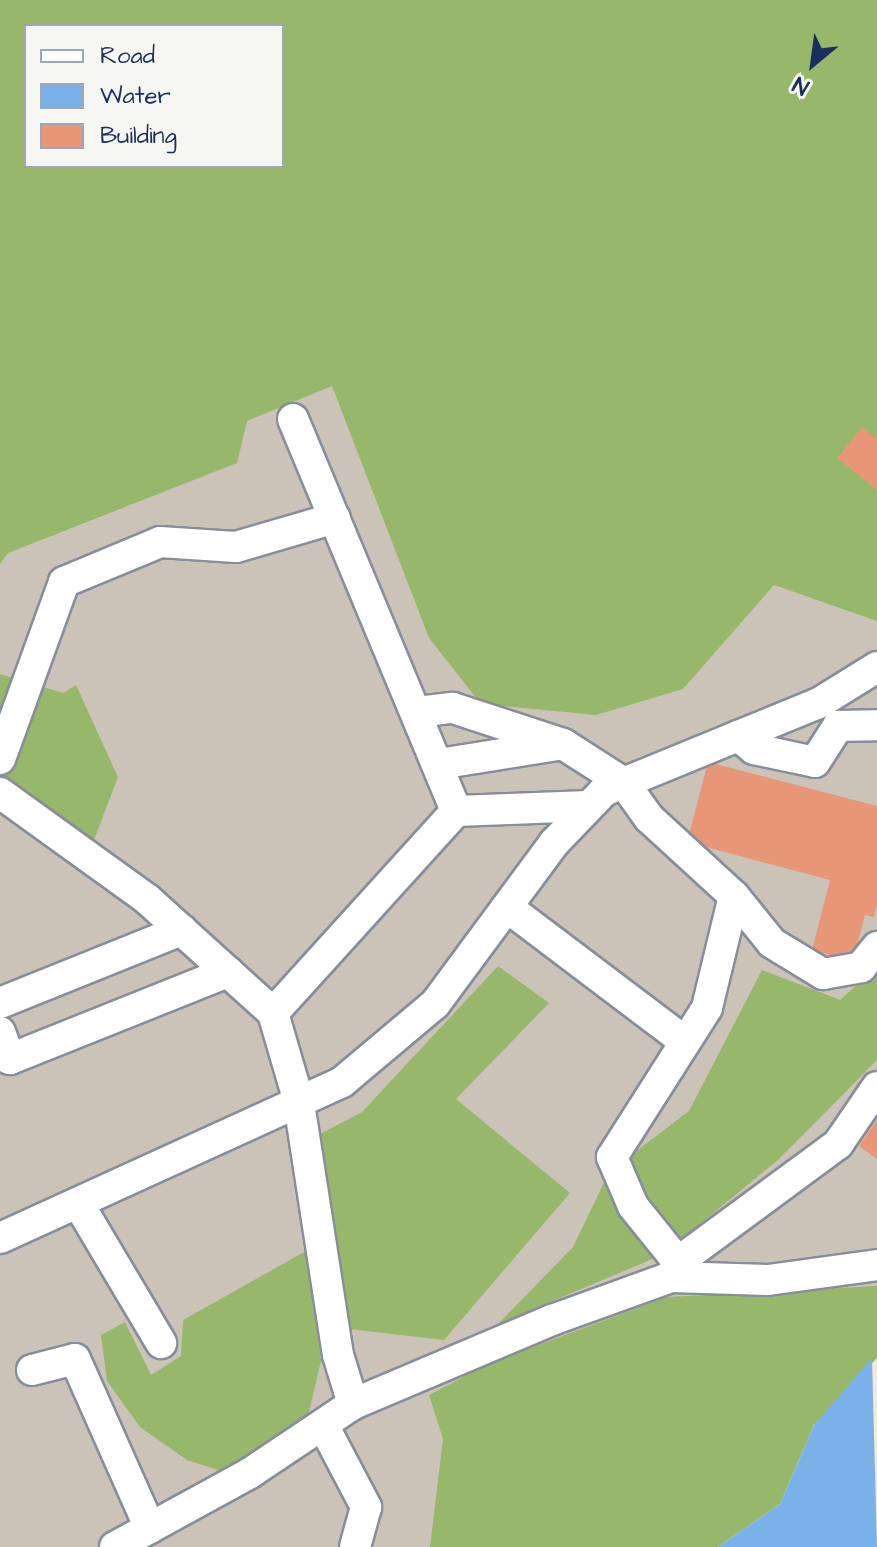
<!DOCTYPE html>
<style>
body{margin:0}
#map{position:relative;width:877px;height:1547px;overflow:hidden;background:#f1ebd8;font-family:"Architects Daughter",sans-serif}
div>[style]{position:absolute}
.industrial>*{inset:0;background:#cbc3b8}
.forest>*{inset:0;background:#97b76b}
.water>*{inset:0;background:#7ab1e9}
.building>*{inset:0;background:#e79778}
.roads{filter:drop-shadow(2px 0 #868d9b) drop-shadow(-2px 0 #868d9b) drop-shadow(0 2px #868d9b) drop-shadow(0 -2px #868d9b)}
.minor>*{height:30px;margin:-15px;padding:0 15px;transform-origin:15px;border-radius:15px;background:#fff}
span{translate:-50% -50%;white-space:nowrap;text-align:center;line-height:1.15;-webkit-text-stroke:6px #f6f6f2;paint-order:stroke}
.legend{position:absolute;left:24px;top:24px;width:260px;height:144px;box-sizing:border-box;background:#f6f6f2;border:2px solid #9ea6b7;margin:0;padding:10px 14px;list-style:none;font-size:24px;color:#1b2f5e}
.legend li{display:flex;align-items:center;gap:16px;height:40px}
.legend b{width:40px;border:2px solid #9ea6b7}
.north{position:absolute;left:773px;top:24px;width:80px;height:80px;-webkit-text-stroke:6px #f6f6f2;paint-order:stroke;rotate:209deg;font-size:22px;font-weight:700;line-height:32px;text-align:center;color:#1b2f5e}
.north::after{content:'';display:block;margin:auto;width:28px;height:36px;background:#1b2f5e;clip-path:polygon(50% 0,100% 100%,50% 72%,0 100%)}
</style>
<div id="map">
<div class="industrial">
<i style="clip-path:polygon(evenodd,0 0,877px 0,877px 1341px,621px 1547px,0 1547px,0 0,26px 26px,282px 26px,282px 166px,26px 166px,26px 26px)"></i>
</div>
<div class="forest">
<i style="clip-path:polygon(evenodd,0 0,877px 0,877px 621px,774px 585px,683px 689px,596px 715px,481px 704px,429px 638px,332px 386px,247px 421px,237px 463px,8px 553px,0 564px,0 0,26px 26px,282px 26px,282px 166px,26px 166px,26px 26px)"></i>
<i style="clip-path:polygon(0 674px,63px 693px,76px 685px,118px 777px,94px 840px,0 778px)"></i>
<i style="clip-path:polygon(498px 966px,549px 1003px,456px 1099px,570px 1193px,444px 1340px,349px 1329px,320px 1134px,362px 1112px)"></i>
<i style="clip-path:polygon(877px 967px,877px 1060px,778px 1160px,662px 1255px,498px 1324px,573px 1247px,609px 1172px,689px 1111px,762px 970px,840px 1000px)"></i>
<i style="clip-path:polygon(306px 1251px,321px 1361px,308px 1416px,260px 1458px,218px 1470px,187px 1460px,140px 1427px,107px 1381px,101px 1335px,125px 1322px,151px 1375px,181px 1356px,183px 1320px)"></i>
<i style="clip-path:polygon(877px 1286px,877px 1358px,814px 1425px,780px 1504px,718px 1547px,430px 1547px,443px 1439px,429px 1395px,490px 1363px,667px 1297px)"></i>
</div>
<div class="water">
<i style="clip-path:polygon(872px 1358px,877px 1547px,718px 1547px,780px 1504px,814px 1425px)"></i>
</div>
<div class="building">
<i style="clip-path:polygon(862px 427px,877px 439px,877px 490px,837px 458px)"></i>
<i style="clip-path:polygon(708px 762px,877px 806px,877px 905px,874px 917px,865px 915px,853px 961px,812px 950px,830px 880px,687px 842px)"></i>
<i style="clip-path:polygon(877px 1120px,877px 1159px,859px 1146px)"></i>
</div>
<div class="roads">
<div class="minor">
<i style="left:293px;top:419px;width:425px;rotate:67.4deg"></i>
<i style="left:456px;top:811px;width:133px;rotate:-2.2deg"></i>
<i style="left:418px;top:712px;width:35px;rotate:-7deg"></i>
<i style="left:453px;top:708px;width:116px;rotate:18.1deg"></i>
<i style="left:563px;top:744px;width:72px;rotate:32.6deg"></i>
<i style="left:624px;top:783px;width:43px;rotate:54.5deg"></i>
<i style="left:649px;top:818px;width:115px;rotate:42.5deg"></i>
<i style="left:734px;top:896px;width:115px;rotate:103.6deg"></i>
<i style="left:707px;top:1008px;width:177px;rotate:122.5deg"></i>
<i style="left:612px;top:1157px;width:53px;rotate:66.8deg"></i>
<i style="left:633px;top:1206px;width:72px;rotate:51.2deg"></i>
<i style="left:738px;top:736px;width:21px;rotate:39deg"></i>
<i style="left:754px;top:749px;width:62px;rotate:12deg"></i>
<i style="left:815px;top:762px;width:43px;rotate:-57.4deg"></i>
<i style="left:838px;top:726px;width:39px;rotate:-1deg"></i>
<i style="left:0;top:759px;width:188px;rotate:-70.1deg"></i>
<i style="left:64px;top:582px;width:104px;rotate:-22.6deg"></i>
<i style="left:160px;top:542px;width:76px;rotate:3.8deg"></i>
<i style="left:236px;top:547px;width:103px;rotate:-16.3deg"></i>
<i style="left:439px;top:764px;width:120px;rotate:-9.1deg"></i>
<i style="left:0;top:793px;width:181px;rotate:35.8deg"></i>
<i style="left:147px;top:899px;width:170px;rotate:42.1deg"></i>
<i style="left:734px;top:896px;width:60px;rotate:51deg"></i>
<i style="left:772px;top:943px;width:60px;rotate:31.3deg"></i>
<i style="left:823px;top:974px;width:39px;rotate:-10deg"></i>
<i style="left:861px;top:967px;width:26px;rotate:-51deg"></i>
<i style="left:507px;top:907px;width:222px;rotate:37.1deg"></i>
<i style="left:0;top:1003px;width:196px;rotate:-21.9deg"></i>
<i style="left:0;top:1032px;width:29px;rotate:70deg"></i>
<i style="left:10px;top:1059px;width:235px;rotate:-21.8deg"></i>
<i style="left:78px;top:1203px;width:163px;rotate:59.3deg"></i>
<i style="left:0;top:1238px;width:376px;rotate:-24.5deg"></i>
<i style="left:342px;top:1082px;width:121px;rotate:-40deg"></i>
<i style="left:435px;top:1004px;width:200px;rotate:-53.5deg"></i>
<i style="left:554px;top:843px;width:72px;rotate:-46.1deg"></i>
<i style="left:604px;top:791px;width:232px;rotate:-22.3deg"></i>
<i style="left:819px;top:703px;width:68px;rotate:-31.8deg"></i>
<i style="left:671px;top:1277px;width:17px;rotate:-65deg"></i>
<i style="left:678px;top:1262px;width:199px;rotate:-36.4deg"></i>
<i style="left:838px;top:1144px;width:69px;rotate:-55.6deg"></i>
<i style="left:32px;top:1370px;width:44px;rotate:-14.3deg"></i>
<i style="left:75px;top:1359px;width:185px;rotate:66.1deg"></i>
<i style="left:353px;top:1404px;width:51px;rotate:-107deg"></i>
<i style="left:338px;top:1355px;width:256px;rotate:-98.8deg"></i>
<i style="left:299px;top:1102px;width:93px;rotate:-106.3deg"></i>
<i style="left:273px;top:1013px;width:273px;rotate:-47.8deg"></i>
<i style="left:323px;top:1425px;width:93px;rotate:62.3deg"></i>
<i style="left:366px;top:1507px;width:41px;rotate:105.4deg"></i>
<i style="left:115px;top:1547px;width:154px;rotate:-28.7deg"></i>
<i style="left:250px;top:1473px;width:124px;rotate:-33.8deg"></i>
<i style="left:353px;top:1404px;width:216px;rotate:-22.9deg"></i>
<i style="left:552px;top:1320px;width:127px;rotate:-19.9deg"></i>
<i style="left:671px;top:1277px;width:97px;rotate:1.8deg"></i>
<i style="left:768px;top:1280px;width:110px;rotate:-7.8deg"></i>
</div>
</div>
<ul class="legend">
<li><b style="height:10px;background:#fff"></b>Road</li>
<li><b style="height:22px;background:#7ab1e9"></b>Water</li>
<li><b style="height:22px;background:#e79778"></b>Building</li>
</ul>
<div class="north">N</div>
</div>
